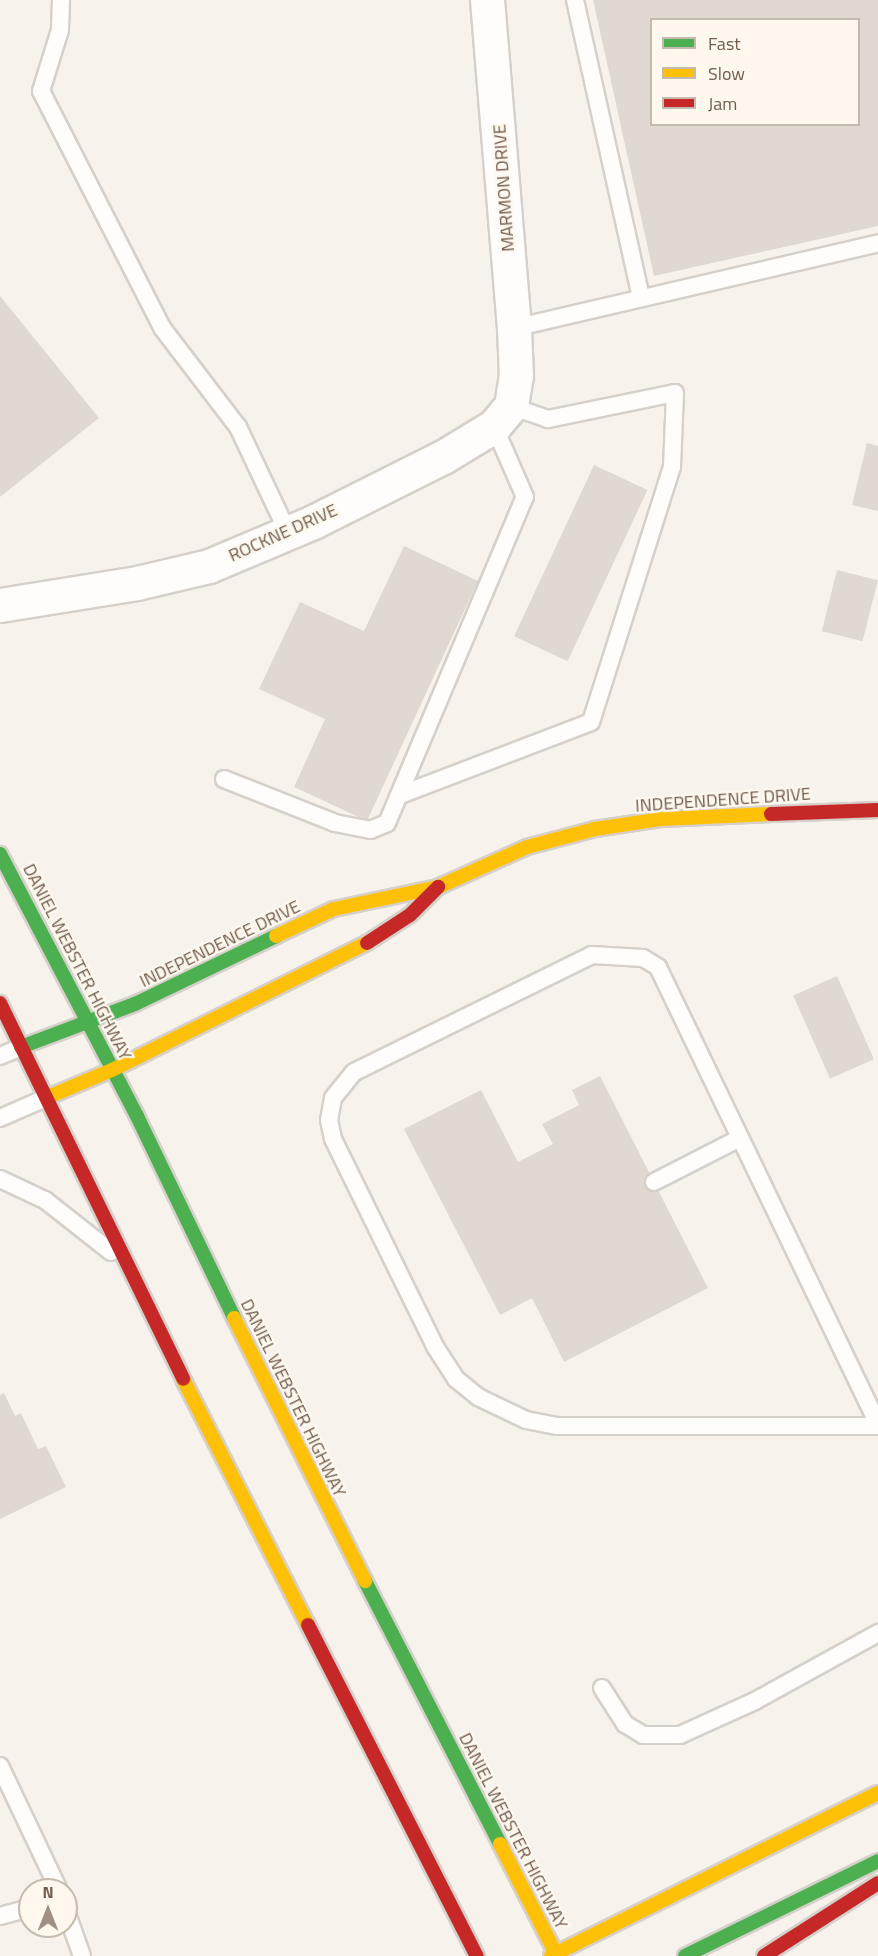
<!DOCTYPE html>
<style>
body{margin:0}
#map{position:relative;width:878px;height:1956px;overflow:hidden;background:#f7f3ec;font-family:"Titillium Web",sans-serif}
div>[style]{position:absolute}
.building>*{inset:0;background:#e0d9d2;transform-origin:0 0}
.roads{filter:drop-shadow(2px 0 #d6d0ca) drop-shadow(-2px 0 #d6d0ca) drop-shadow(0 2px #d6d0ca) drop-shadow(0 -2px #d6d0ca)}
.lane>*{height:16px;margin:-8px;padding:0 8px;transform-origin:8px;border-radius:8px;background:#fefdfc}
.street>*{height:33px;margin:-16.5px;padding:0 16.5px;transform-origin:16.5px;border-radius:16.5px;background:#fefdfc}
.fast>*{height:14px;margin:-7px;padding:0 7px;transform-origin:7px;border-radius:7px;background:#4caf50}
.slow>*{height:14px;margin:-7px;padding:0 7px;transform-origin:7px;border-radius:7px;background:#ffc107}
.jam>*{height:14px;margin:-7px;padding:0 7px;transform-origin:7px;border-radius:7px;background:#c62828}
span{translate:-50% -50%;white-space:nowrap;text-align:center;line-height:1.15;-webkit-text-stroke:4.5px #fef8ef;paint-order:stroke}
.street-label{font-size:18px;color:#735c4e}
.legend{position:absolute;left:650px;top:18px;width:210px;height:108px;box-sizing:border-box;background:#fef8ef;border:2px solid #c6baaf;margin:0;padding:8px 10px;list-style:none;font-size:18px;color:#735c4e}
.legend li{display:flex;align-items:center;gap:12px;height:30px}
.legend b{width:30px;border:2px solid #c6baaf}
.north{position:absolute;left:18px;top:1878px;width:60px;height:60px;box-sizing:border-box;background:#fef8ef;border:2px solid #c6baaf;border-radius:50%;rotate:0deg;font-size:16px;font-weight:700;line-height:24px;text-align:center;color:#735c4e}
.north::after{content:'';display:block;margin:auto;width:21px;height:27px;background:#a19185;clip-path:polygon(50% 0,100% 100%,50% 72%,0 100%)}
</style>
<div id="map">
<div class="building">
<i style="clip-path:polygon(evenodd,593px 0,878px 0,878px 226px,654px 276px,593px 0,652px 20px,858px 20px,858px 124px,652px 124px,652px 20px)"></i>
<i style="clip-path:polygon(0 296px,99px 418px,0 497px)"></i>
<i style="clip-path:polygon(867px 443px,878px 446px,878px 511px,852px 505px)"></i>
<i style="left:594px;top:465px;width:59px;height:189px;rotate:25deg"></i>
<i style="clip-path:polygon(404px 546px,478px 581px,367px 821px,294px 787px,325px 719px,259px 689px,300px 602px,364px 631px)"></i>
<i style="left:837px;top:570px;width:42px;height:63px;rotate:14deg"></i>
<i style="left:837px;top:976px;width:91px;height:48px;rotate:66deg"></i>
<i style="clip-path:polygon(600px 1076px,708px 1288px,564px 1362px,532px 1298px,500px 1315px,404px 1129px,481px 1090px,518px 1162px,553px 1144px,542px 1124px,579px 1105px,572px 1090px)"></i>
<i style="clip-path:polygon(4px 1393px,15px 1416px,21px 1413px,38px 1449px,46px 1446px,66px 1487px,0 1519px,0 1395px)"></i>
</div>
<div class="roads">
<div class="lane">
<i style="left:61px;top:0;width:30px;rotate:92deg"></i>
<i style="left:60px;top:30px;width:64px;rotate:107.3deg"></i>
<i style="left:41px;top:91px;width:267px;rotate:62.9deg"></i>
<i style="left:163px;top:329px;width:123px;rotate:52.6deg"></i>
<i style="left:238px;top:427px;width:117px;rotate:64.7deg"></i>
<i style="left:575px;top:0;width:304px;rotate:77.5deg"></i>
<i style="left:514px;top:328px;width:374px;rotate:-13.1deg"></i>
<i style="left:224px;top:779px;width:119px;rotate:21.6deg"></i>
<i style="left:335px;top:823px;width:36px;rotate:11deg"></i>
<i style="left:370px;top:830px;width:18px;rotate:-22deg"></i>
<i style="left:387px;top:823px;width:354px;rotate:-67.1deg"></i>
<i style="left:525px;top:497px;width:77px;rotate:-113.6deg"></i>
<i style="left:400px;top:795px;width:204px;rotate:-20.9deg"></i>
<i style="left:591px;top:722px;width:268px;rotate:-72.4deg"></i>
<i style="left:672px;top:467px;width:74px;rotate:-87.7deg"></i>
<i style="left:675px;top:393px;width:130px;rotate:168.4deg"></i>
<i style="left:548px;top:419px;width:39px;rotate:-161deg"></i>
<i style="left:0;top:1056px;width:23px;rotate:-23deg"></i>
<i style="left:0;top:1118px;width:52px;rotate:-23.6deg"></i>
<i style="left:0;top:1179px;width:50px;rotate:25deg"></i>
<i style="left:45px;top:1200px;width:84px;rotate:38.2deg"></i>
<i style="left:654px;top:1182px;width:97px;rotate:-27.1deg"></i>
<i style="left:878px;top:1424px;width:507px;rotate:-115.71deg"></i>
<i style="left:658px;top:967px;width:17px;rotate:-149deg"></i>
<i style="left:643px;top:958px;width:51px;rotate:-176.6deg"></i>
<i style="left:592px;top:955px;width:265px;rotate:153.8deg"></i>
<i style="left:354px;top:1072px;width:33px;rotate:129deg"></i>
<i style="left:333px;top:1098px;width:22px;rotate:100deg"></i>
<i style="left:329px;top:1120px;width:19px;rotate:78deg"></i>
<i style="left:333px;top:1139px;width:233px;rotate:63.8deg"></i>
<i style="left:436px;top:1348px;width:37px;rotate:57deg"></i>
<i style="left:456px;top:1379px;width:28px;rotate:39deg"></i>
<i style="left:478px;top:1397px;width:53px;rotate:25.6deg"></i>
<i style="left:526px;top:1420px;width:32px;rotate:11deg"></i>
<i style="left:557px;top:1426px;width:321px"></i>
<i style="left:602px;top:1688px;width:43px;rotate:57.4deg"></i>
<i style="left:625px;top:1724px;width:21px;rotate:31deg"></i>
<i style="left:643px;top:1735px;width:37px"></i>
<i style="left:680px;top:1735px;width:82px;rotate:-24.4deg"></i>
<i style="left:755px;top:1701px;width:141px;rotate:-28.9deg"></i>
<i style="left:0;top:1766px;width:137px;rotate:64.6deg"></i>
<i style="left:66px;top:1911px;width:48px;rotate:70.4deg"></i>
<i style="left:0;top:1916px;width:31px;rotate:-15deg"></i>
</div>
<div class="street">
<i style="left:0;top:605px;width:139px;rotate:-9.1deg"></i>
<i style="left:137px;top:583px;width:74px;rotate:-13.3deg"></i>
<i style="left:209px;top:566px;width:113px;rotate:-22.9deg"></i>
<i style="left:313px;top:522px;width:145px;rotate:-26.6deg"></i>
<i style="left:443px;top:457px;width:60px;rotate:-31.3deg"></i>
<i style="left:494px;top:426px;width:26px;rotate:-50deg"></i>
<i style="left:511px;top:406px;width:30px;rotate:-81deg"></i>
<i style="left:516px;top:376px;width:48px;rotate:-92.4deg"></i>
<i style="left:514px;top:328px;width:329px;rotate:-94.7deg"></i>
</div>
<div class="fast">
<i style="left:0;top:854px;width:296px;rotate:62.4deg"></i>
<i style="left:137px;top:1116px;width:224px;rotate:64.3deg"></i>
<i style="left:21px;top:1047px;width:122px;rotate:-20.7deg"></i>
<i style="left:135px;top:1004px;width:157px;rotate:-25.7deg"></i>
<i style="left:365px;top:1581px;width:296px;rotate:62.8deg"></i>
<i style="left:685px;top:1956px;width:215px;rotate:-26.2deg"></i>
</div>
<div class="slow">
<i style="left:276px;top:936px;width:64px;rotate:-25deg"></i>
<i style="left:334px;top:909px;width:106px;rotate:-11.9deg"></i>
<i style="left:438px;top:887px;width:98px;rotate:-24.2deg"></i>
<i style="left:527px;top:847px;width:70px;rotate:-14.8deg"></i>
<i style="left:595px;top:829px;width:68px;rotate:-8.5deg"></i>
<i style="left:662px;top:819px;width:109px;rotate:-2.6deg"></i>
<i style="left:48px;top:1097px;width:69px;rotate:-22.9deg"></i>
<i style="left:112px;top:1070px;width:285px;rotate:-26.5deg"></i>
<i style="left:234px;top:1318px;width:294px;rotate:63.5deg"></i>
<i style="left:183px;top:1379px;width:276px;rotate:63.1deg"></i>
<i style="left:500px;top:1844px;width:126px;rotate:63deg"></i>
<i style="left:551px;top:1956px;width:365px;rotate:-26.5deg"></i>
</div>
<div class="jam">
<i style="left:771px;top:814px;width:107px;rotate:-2.1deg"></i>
<i style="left:367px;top:943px;width:51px;rotate:-33.1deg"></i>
<i style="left:410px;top:915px;width:40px;rotate:-45deg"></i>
<i style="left:0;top:1003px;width:418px;rotate:64deg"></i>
<i style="left:308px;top:1625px;width:372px;rotate:63deg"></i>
<i style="left:764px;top:1956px;width:135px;rotate:-32.6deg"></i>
</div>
</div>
<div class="street-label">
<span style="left:504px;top:188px;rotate:-94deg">MARMON DRIVE</span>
<span style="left:283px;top:533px;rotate:-24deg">ROCKNE DRIVE</span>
<span style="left:723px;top:800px;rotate:-4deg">INDEPENDENCE DRIVE</span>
<span style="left:220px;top:944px;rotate:-26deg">INDEPENDENCE DRIVE</span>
<span style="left:77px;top:962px;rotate:63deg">DANIEL WEBSTER HIGHWAY</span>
<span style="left:293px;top:1398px;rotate:64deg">DANIEL WEBSTER HIGHWAY</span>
<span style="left:513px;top:1831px;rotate:63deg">DANIEL WEBSTER HIGHWAY</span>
</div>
<ul class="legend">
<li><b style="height:8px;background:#4caf50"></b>Fast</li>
<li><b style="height:8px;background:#ffc107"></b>Slow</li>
<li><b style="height:8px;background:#c62828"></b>Jam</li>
</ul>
<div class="north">N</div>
</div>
